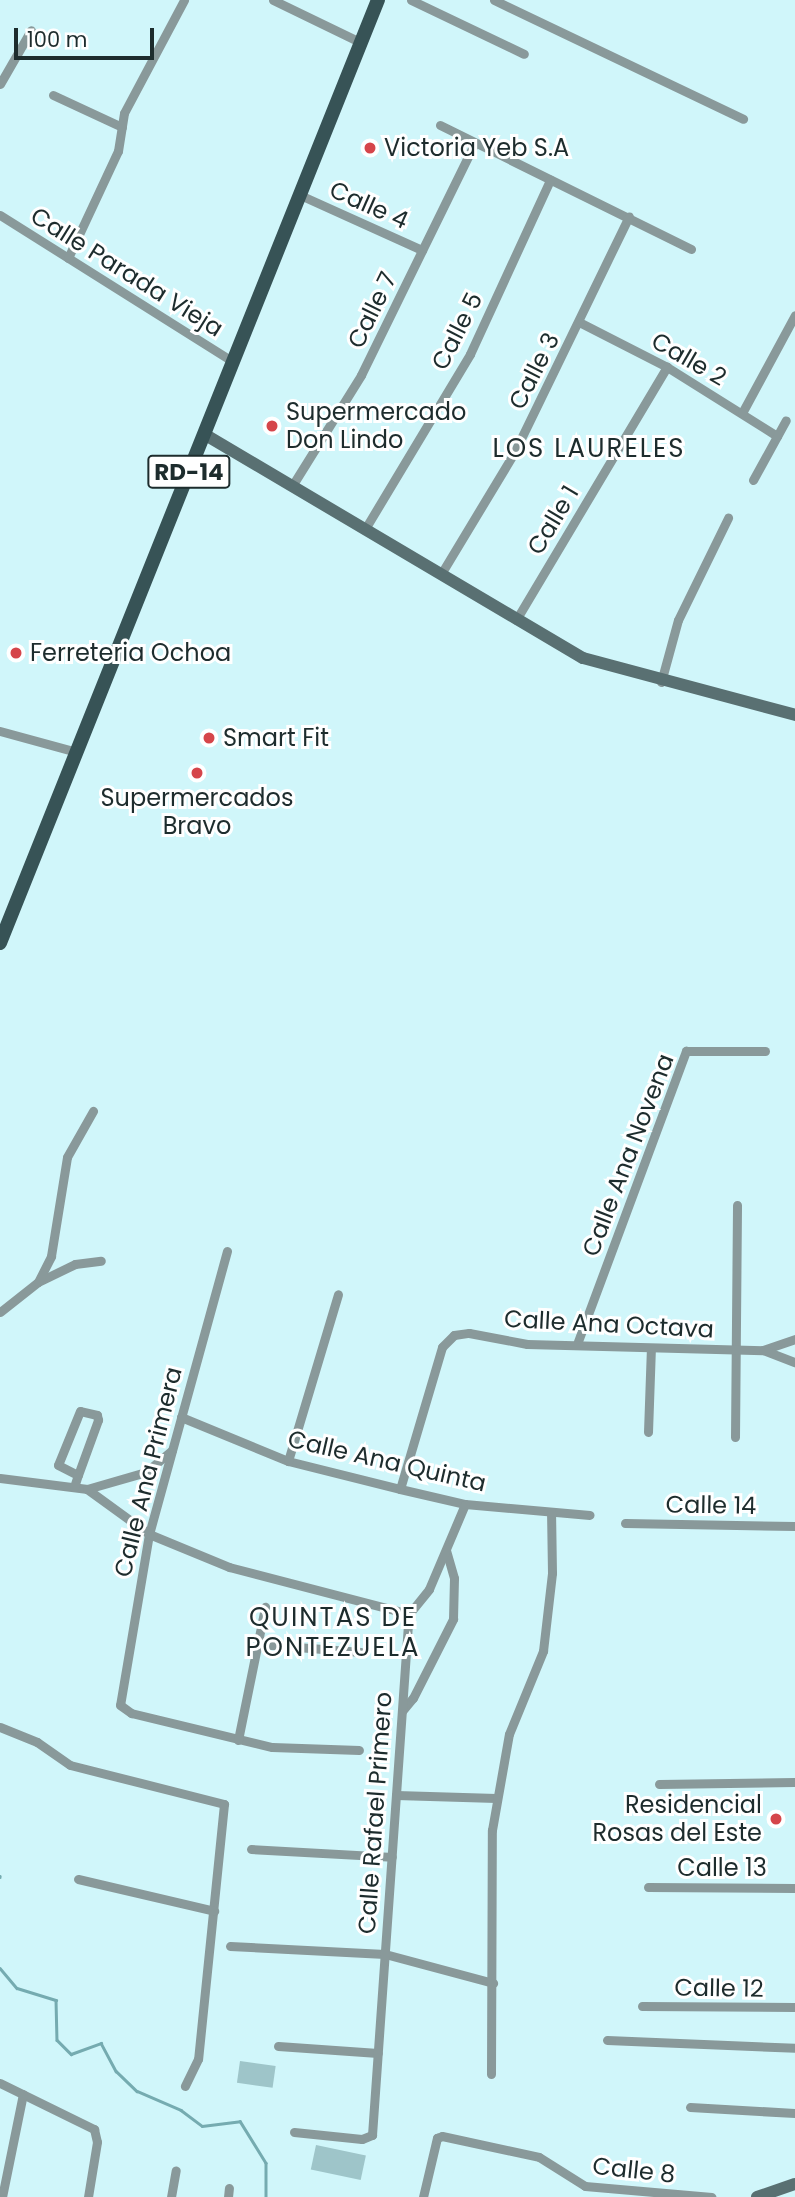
<!DOCTYPE html>
<style>
body{margin:0}
#map{position:relative;width:795px;height:2197px;overflow:hidden;background:#d0f6fa;font-family:Poppins,sans-serif}
div>[style]{position:absolute}
.green>*{inset:0;background:#9ec5c9;transform-origin:0 0}
.stream>*{height:2.5px;margin:-1.25px;padding:0 1.25px;transform-origin:1.25px;border-radius:1.25px;background:#75abb0}
.street>*{height:9px;margin:-4.5px;padding:0 4.5px;transform-origin:4.5px;border-radius:4.5px;background:#89999a}
.secondary>*{height:12px;margin:-6px;padding:0 6px;transform-origin:6px;border-radius:6px;background:#597072}
.primary>*{height:14px;margin:-7px;padding:0 7px;transform-origin:7px;border-radius:7px;background:#375356}
.dots>*{width:19px;height:19px;translate:-50% -50%;box-sizing:border-box;border:4px solid #fff;border-radius:50%}
span{translate:-50% -50%;white-space:nowrap;text-align:center;line-height:1.15;-webkit-text-stroke:6px #fff;paint-order:stroke}
.shield-label span{padding:2px 5px;background:#fff;border:2px solid;border-radius:5px;-webkit-text-stroke-width:0}
.shield-label{font-size:23px;color:#1d2c2d;font-weight:700}
.poi-label{font-size:24px;color:#1d2c2d}
.left{translate:0 -50%;text-align:left}
.right{translate:-100% -50%;text-align:right}
.street-label{font-size:24px;color:#1d2c2d}
.neighbourhood-label{font-size:26px;color:#1d2c2d;letter-spacing:2px}
.scale{position:absolute;left:14px;top:28px;width:140px;height:32px;box-sizing:border-box;border:4px solid #1d2c2d;border-top:0;padding-left:9px;font-size:21px;line-height:24px;white-space:nowrap;color:#1d2c2d;-webkit-text-stroke:5px #fff;paint-order:stroke}
</style>
<div id="map">
<div class="green">
<i style="left:240px;top:2061px;width:36px;height:22px;rotate:8deg"></i>
<i style="left:316px;top:2145px;width:51px;height:25px;rotate:12deg"></i>
</div>
<div class="stream">
<i style="left:0;top:1876px;width:1px;rotate:90deg"></i>
<i style="left:0;top:1968px;width:26px;rotate:50deg"></i>
<i style="left:17px;top:1988px;width:41px;rotate:17.1deg"></i>
<i style="left:56px;top:2000px;width:40px;rotate:88.6deg"></i>
<i style="left:57px;top:2040px;width:20px;rotate:45deg"></i>
<i style="left:71px;top:2054px;width:32px;rotate:-20deg"></i>
<i style="left:101px;top:2043px;width:32px;rotate:62deg"></i>
<i style="left:116px;top:2071px;width:29px;rotate:44deg"></i>
<i style="left:137px;top:2091px;width:48px;rotate:23.4deg"></i>
<i style="left:181px;top:2110px;width:26px;rotate:37deg"></i>
<i style="left:202px;top:2126px;width:38px;rotate:-7deg"></i>
<i style="left:240px;top:2121px;width:49px;rotate:58.2deg"></i>
<i style="left:266px;top:2163px;width:34px;rotate:90deg"></i>
</div>
<div class="street">
<i style="left:273px;top:0;width:99px;rotate:25.8deg"></i>
<i style="left:411px;top:0;width:125px;rotate:25.5deg"></i>
<i style="left:494px;top:0;width:276px;rotate:25.5deg"></i>
<i style="left:0;top:84px;width:62px;rotate:-60.1deg"></i>
<i style="left:53px;top:95px;width:76px;rotate:24.9deg"></i>
<i style="left:440px;top:125px;width:280px;rotate:26.3deg"></i>
<i style="left:300px;top:195px;width:134px;rotate:24.3deg"></i>
<i style="left:0;top:215px;width:275px;rotate:32.2deg"></i>
<i style="left:68px;top:258px;width:118px;rotate:-65deg"></i>
<i style="left:118px;top:151px;width:38px;rotate:-81deg"></i>
<i style="left:124px;top:113px;width:128px;rotate:-62deg"></i>
<i style="left:579px;top:322px;width:99px;rotate:27.1deg"></i>
<i style="left:667px;top:367px;width:130px;rotate:32.1deg"></i>
<i style="left:742px;top:413px;width:111px;rotate:-61.6deg"></i>
<i style="left:753px;top:480px;width:68px;rotate:-61.2deg"></i>
<i style="left:292px;top:486px;width:131px;rotate:-58.1deg"></i>
<i style="left:361px;top:375px;width:257px;rotate:-63.9deg"></i>
<i style="left:365px;top:529px;width:204px;rotate:-59deg"></i>
<i style="left:470px;top:354px;width:192px;rotate:-65.3deg"></i>
<i style="left:441px;top:574px;width:141px;rotate:-58.9deg"></i>
<i style="left:514px;top:453px;width:263px;rotate:-64.1deg"></i>
<i style="left:516px;top:620px;width:295px;rotate:-59.2deg"></i>
<i style="left:661px;top:682px;width:64px;rotate:-74.7deg"></i>
<i style="left:678px;top:620px;width:114px;rotate:-63.9deg"></i>
<i style="left:0;top:731px;width:80px;rotate:15.3deg"></i>
<i style="left:227px;top:1251px;width:294px;rotate:105.4deg"></i>
<i style="left:149px;top:1534px;width:173px;rotate:99.6deg"></i>
<i style="left:120px;top:1705px;width:14px;rotate:36deg"></i>
<i style="left:131px;top:1713px;width:145px;rotate:13.6deg"></i>
<i style="left:272px;top:1747px;width:87px;rotate:2deg"></i>
<i style="left:38px;top:1282px;width:41px;rotate:-25.9deg"></i>
<i style="left:75px;top:1264px;width:26px;rotate:-7deg"></i>
<i style="left:0;top:1312px;width:48px;rotate:-38.3deg"></i>
<i style="left:38px;top:1282px;width:29px;rotate:-63deg"></i>
<i style="left:51px;top:1256px;width:100px;rotate:-80.8deg"></i>
<i style="left:67px;top:1157px;width:53px;rotate:-60.5deg"></i>
<i style="left:577px;top:1344px;width:313px;rotate:-69.6deg"></i>
<i style="left:686px;top:1051px;width:79px"></i>
<i style="left:763px;top:1350px;width:34px;rotate:-19deg"></i>
<i style="left:181px;top:1417px;width:116px;rotate:22.4deg"></i>
<i style="left:288px;top:1461px;width:115px;rotate:14deg"></i>
<i style="left:400px;top:1489px;width:67px;rotate:13deg"></i>
<i style="left:465px;top:1504px;width:125px;rotate:5deg"></i>
<i style="left:648px;top:1432px;width:84px;rotate:-88deg"></i>
<i style="left:735px;top:1437px;width:232px;rotate:-89.5deg"></i>
<i style="left:288px;top:1461px;width:174px;rotate:-73.3deg"></i>
<i style="left:0;top:1478px;width:88px;rotate:7.2deg"></i>
<i style="left:87px;top:1489px;width:77px;rotate:36deg"></i>
<i style="left:149px;top:1534px;width:87px;rotate:22.4deg"></i>
<i style="left:229px;top:1567px;width:186px;rotate:14.6deg"></i>
<i style="left:74px;top:1487px;width:13px;rotate:-72deg"></i>
<i style="left:78px;top:1475px;width:59px;rotate:-70deg"></i>
<i style="left:98px;top:1420px;width:5px;rotate:-101deg"></i>
<i style="left:97px;top:1415px;width:17px;rotate:-167deg"></i>
<i style="left:80px;top:1411px;width:58px;rotate:112.2deg"></i>
<i style="left:58px;top:1465px;width:22px;rotate:27deg"></i>
<i style="left:87px;top:1489px;width:61px;rotate:-16.1deg"></i>
<i style="left:146px;top:1472px;width:34px;rotate:-40deg"></i>
<i style="left:400px;top:1489px;width:148px;rotate:-73.5deg"></i>
<i style="left:442px;top:1347px;width:17px;rotate:-45deg"></i>
<i style="left:454px;top:1335px;width:15px;rotate:-8deg"></i>
<i style="left:469px;top:1333px;width:59px;rotate:10.7deg"></i>
<i style="left:527px;top:1344px;width:236px;rotate:1.5deg"></i>
<i style="left:763px;top:1350px;width:34px;rotate:21deg"></i>
<i style="left:625px;top:1523px;width:170px;rotate:1deg"></i>
<i style="left:259px;top:1644px;width:102px;rotate:4.5deg"></i>
<i style="left:402px;top:1711px;width:17px;rotate:-50deg"></i>
<i style="left:413px;top:1698px;width:89px;rotate:-63.1deg"></i>
<i style="left:453px;top:1619px;width:41px;rotate:-88.6deg"></i>
<i style="left:454px;top:1578px;width:29px;rotate:-106deg"></i>
<i style="left:0;top:1727px;width:40px;rotate:22deg"></i>
<i style="left:37px;top:1742px;width:40px;rotate:34.9deg"></i>
<i style="left:70px;top:1765px;width:159px;rotate:14.2deg"></i>
<i style="left:224px;top:1804px;width:256px;rotate:95.8deg"></i>
<i style="left:198px;top:2059px;width:30px;rotate:116deg"></i>
<i style="left:238px;top:1740px;width:136px;rotate:-78.5deg"></i>
<i style="left:659px;top:1784px;width:136px;rotate:-0.8deg"></i>
<i style="left:396px;top:1795px;width:100px;rotate:1.7deg"></i>
<i style="left:251px;top:1849px;width:141px;rotate:3.2deg"></i>
<i style="left:78px;top:1879px;width:140px;rotate:13.2deg"></i>
<i style="left:648px;top:1887px;width:147px;rotate:0.4deg"></i>
<i style="left:230px;top:1946px;width:155px;rotate:3deg"></i>
<i style="left:385px;top:1954px;width:112px;rotate:15deg"></i>
<i style="left:642px;top:2006px;width:153px;rotate:0.4deg"></i>
<i style="left:607px;top:2040px;width:188px;rotate:2.4deg"></i>
<i style="left:278px;top:2046px;width:100px;rotate:4deg"></i>
<i style="left:491px;top:2074px;width:244px;rotate:-89.8deg"></i>
<i style="left:492px;top:1830px;width:97px;rotate:-80deg"></i>
<i style="left:509px;top:1734px;width:90px;rotate:-67.7deg"></i>
<i style="left:543px;top:1651px;width:79px;rotate:-83.4deg"></i>
<i style="left:552px;top:1573px;width:61px;rotate:-90.9deg"></i>
<i style="left:0;top:2083px;width:105px;rotate:26.1deg"></i>
<i style="left:94px;top:2129px;width:13px;rotate:77deg"></i>
<i style="left:97px;top:2142px;width:56px;rotate:99.3deg"></i>
<i style="left:690px;top:2107px;width:105px;rotate:3.3deg"></i>
<i style="left:294px;top:2132px;width:68px;rotate:5.9deg"></i>
<i style="left:362px;top:2139px;width:11px;rotate:-22deg"></i>
<i style="left:372px;top:2135px;width:512px;rotate:-85.97deg"></i>
<i style="left:408px;top:1624px;width:10px;rotate:-84deg"></i>
<i style="left:409px;top:1614px;width:32px;rotate:-51deg"></i>
<i style="left:429px;top:1589px;width:92px;rotate:-67deg"></i>
<i style="left:2px;top:2197px;width:105px;rotate:-78.5deg"></i>
<i style="left:171px;top:2197px;width:27px;rotate:-80deg"></i>
<i style="left:228px;top:2197px;width:9px;rotate:-84deg"></i>
<i style="left:423px;top:2197px;width:61px;rotate:-76.7deg"></i>
<i style="left:437px;top:2138px;width:5px;rotate:-22deg"></i>
<i style="left:442px;top:2136px;width:99px;rotate:12.2deg"></i>
<i style="left:539px;top:2157px;width:54px;rotate:32.2deg"></i>
<i style="left:585px;top:2186px;width:127px;rotate:5deg"></i>
</div>
<div class="secondary">
<i style="left:204px;top:434px;width:440px;rotate:30.6deg"></i>
<i style="left:583px;top:658px;width:220px;rotate:15deg"></i>
<i style="left:757px;top:2197px;width:40px;rotate:-18.9deg"></i>
</div>
<div class="primary">
<i style="left:0;top:943px;width:1016px;rotate:-68.16deg"></i>
</div>
<div class="dots">
<i style="left:370px;top:148px;background:#d5454a"></i>
<i style="left:272px;top:426px;background:#d5454a"></i>
<i style="left:16px;top:653px;background:#d5454a"></i>
<i style="left:209px;top:738px;background:#d5454a"></i>
<i style="left:197px;top:773px;background:#d5454a"></i>
<i style="left:776px;top:1819px;background:#d5454a"></i>
</div>
<div class="shield-label">
<span style="left:189px;top:472px">RD-14</span>
</div>
<div class="poi-label">
<span class="left" style="left:384px;top:148px">Victoria Yeb S.A</span>
<span class="left" style="left:286px;top:426px">Supermercado<br>Don Lindo</span>
<span class="left" style="left:30px;top:653px">Ferreteria Ochoa</span>
<span class="left" style="left:223px;top:738px">Smart Fit</span>
<span style="left:197px;top:812px">Supermercados<br>Bravo</span>
<span class="right" style="left:762px;top:1819px">Residencial<br>Rosas del Este</span>
</div>
<div class="street-label">
<span style="left:369px;top:205px;rotate:24deg">Calle 4</span>
<span style="left:127px;top:272px;rotate:32deg">Calle Parada Vieja</span>
<span style="left:372px;top:310px;rotate:-64deg">Calle 7</span>
<span style="left:457px;top:331px;rotate:-63deg">Calle 5</span>
<span style="left:689px;top:359px;rotate:30deg">Calle 2</span>
<span style="left:534px;top:371px;rotate:-63deg">Calle 3</span>
<span style="left:553px;top:520px;rotate:-59deg">Calle 1</span>
<span style="left:628px;top:1155px;rotate:-69deg">Calle Ana Novena</span>
<span style="left:609px;top:1324px;rotate:3deg">Calle Ana Octava</span>
<span style="left:387px;top:1461px;rotate:13deg">Calle Ana Quinta</span>
<span style="left:148px;top:1472px;rotate:-76deg">Calle Ana Primera</span>
<span style="left:711px;top:1505px;rotate:1deg">Calle 14</span>
<span style="left:375px;top:1813px;rotate:-86deg">Calle Rafael Primero</span>
<span style="left:722px;top:1868px">Calle 13</span>
<span style="left:719px;top:1988px;rotate:1deg">Calle 12</span>
<span style="left:634px;top:2170px;rotate:6deg">Calle 8</span>
</div>
<div class="neighbourhood-label">
<span style="left:589px;top:449px">LOS LAURELES</span>
<span style="left:333px;top:1633px">QUINTAS DE<br>PONTEZUELA</span>
</div>
<div class="scale">100 m</div>
</div>
